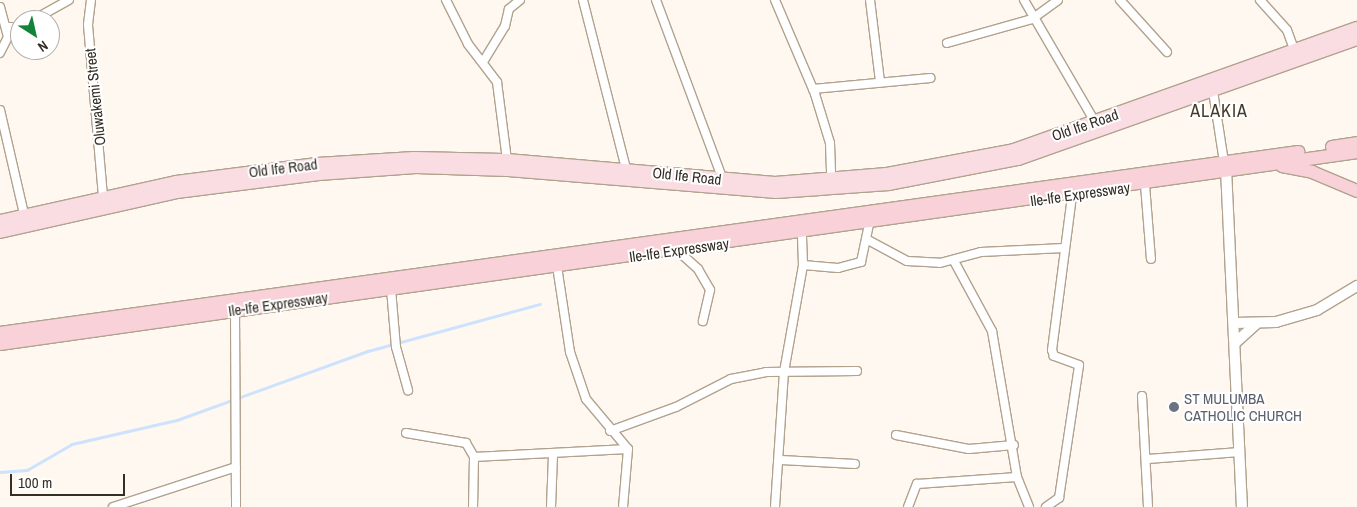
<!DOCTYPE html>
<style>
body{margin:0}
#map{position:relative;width:1357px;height:507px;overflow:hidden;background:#fff8f0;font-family:"Archivo Narrow",sans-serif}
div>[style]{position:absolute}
.stream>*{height:2.5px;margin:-1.25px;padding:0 1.25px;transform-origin:1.25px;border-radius:1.25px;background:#cce2fe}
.roads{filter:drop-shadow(1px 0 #b1a28e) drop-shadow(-1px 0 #b1a28e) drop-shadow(0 1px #b1a28e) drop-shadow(0 -1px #b1a28e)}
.minor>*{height:8px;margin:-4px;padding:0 4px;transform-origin:4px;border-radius:4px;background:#fff}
.tertiary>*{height:10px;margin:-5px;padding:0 5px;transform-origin:5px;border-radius:5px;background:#fff}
.primary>*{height:12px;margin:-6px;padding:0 6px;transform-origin:6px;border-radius:6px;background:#fadde2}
.trunk>*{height:12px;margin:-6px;padding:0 6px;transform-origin:6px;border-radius:6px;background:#f8d2d8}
.dots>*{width:14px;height:14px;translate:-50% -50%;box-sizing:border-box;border:2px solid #fff;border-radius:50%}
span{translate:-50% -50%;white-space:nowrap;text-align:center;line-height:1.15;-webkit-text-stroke:4px #fff;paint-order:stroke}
.street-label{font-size:15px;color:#342e26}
.worship-label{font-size:15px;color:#5b616d}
.left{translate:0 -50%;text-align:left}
.quarter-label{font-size:18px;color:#463928;letter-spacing:1px}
.north{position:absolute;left:10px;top:10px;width:50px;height:50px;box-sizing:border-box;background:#fff;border:1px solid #aeaba8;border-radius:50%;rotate:145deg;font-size:14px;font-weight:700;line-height:20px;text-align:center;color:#342e26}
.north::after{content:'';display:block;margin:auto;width:18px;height:22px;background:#14833a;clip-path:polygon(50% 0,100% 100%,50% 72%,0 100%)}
.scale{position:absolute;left:10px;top:474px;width:115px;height:22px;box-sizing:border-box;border:2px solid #342e26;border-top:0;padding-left:6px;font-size:15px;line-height:18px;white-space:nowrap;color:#342e26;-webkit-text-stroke:4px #fff;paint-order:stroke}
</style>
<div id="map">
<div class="stream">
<i style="left:0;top:472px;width:27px;rotate:-4deg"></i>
<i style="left:27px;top:470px;width:52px;rotate:-30deg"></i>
<i style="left:72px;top:444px;width:108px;rotate:-12.9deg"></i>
<i style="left:177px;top:420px;width:203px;rotate:-19.9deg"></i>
<i style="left:368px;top:351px;width:178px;rotate:-15.3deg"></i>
</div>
<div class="roads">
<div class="minor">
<i style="left:91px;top:0;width:25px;rotate:97deg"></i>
<i style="left:88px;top:25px;width:171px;rotate:85deg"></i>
<i style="left:446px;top:0;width:49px;rotate:63.4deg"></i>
<i style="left:468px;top:44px;width:48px;rotate:52.7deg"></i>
<i style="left:497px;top:82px;width:79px;rotate:82.7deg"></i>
<i style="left:583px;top:0;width:174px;rotate:75.7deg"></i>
<i style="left:656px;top:0;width:192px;rotate:69.6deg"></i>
<i style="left:775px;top:0;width:102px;rotate:66.9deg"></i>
<i style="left:815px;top:94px;width:51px;rotate:73deg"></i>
<i style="left:830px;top:143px;width:38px;rotate:88deg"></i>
<i style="left:870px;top:0;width:83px;rotate:83deg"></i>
<i style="left:1024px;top:0;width:141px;rotate:59.8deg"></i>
<i style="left:1120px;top:0;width:70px;rotate:47.9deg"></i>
<i style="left:1260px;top:0;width:40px;rotate:48deg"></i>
<i style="left:1287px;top:30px;width:23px;rotate:70deg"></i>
<i style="left:0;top:7px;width:31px;rotate:75deg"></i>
<i style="left:8px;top:37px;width:18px;rotate:117deg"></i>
<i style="left:33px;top:20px;width:41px;rotate:-29.1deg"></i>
<i style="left:7px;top:27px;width:13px"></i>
<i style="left:947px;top:43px;width:88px;rotate:-15.8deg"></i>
<i style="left:1032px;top:19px;width:32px;rotate:-36deg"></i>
<i style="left:483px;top:62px;width:42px;rotate:-58.6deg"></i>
<i style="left:505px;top:26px;width:17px;rotate:-77deg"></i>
<i style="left:509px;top:9px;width:14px;rotate:-39deg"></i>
<i style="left:813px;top:89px;width:118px;rotate:-5.4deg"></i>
<i style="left:1213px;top:91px;width:72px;rotate:81.2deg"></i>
<i style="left:0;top:110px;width:107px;rotate:77deg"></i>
<i style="left:1145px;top:185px;width:74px;rotate:85.4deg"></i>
<i style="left:868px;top:240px;width:44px;rotate:28.3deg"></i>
<i style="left:907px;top:261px;width:33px;rotate:3deg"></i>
<i style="left:940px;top:263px;width:42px;rotate:-15deg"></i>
<i style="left:981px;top:252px;width:83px;rotate:-2.8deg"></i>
<i style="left:678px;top:251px;width:27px;rotate:42deg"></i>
<i style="left:698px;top:269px;width:24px;rotate:60deg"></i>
<i style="left:710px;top:290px;width:32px;rotate:103deg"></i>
<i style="left:954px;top:261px;width:80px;rotate:61.5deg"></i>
<i style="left:992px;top:331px;width:148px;rotate:80.3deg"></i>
<i style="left:1017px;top:477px;width:32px;rotate:68deg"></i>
<i style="left:803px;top:265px;width:35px;rotate:5deg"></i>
<i style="left:838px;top:268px;width:24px;rotate:-15deg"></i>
<i style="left:861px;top:262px;width:40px;rotate:-78deg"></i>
<i style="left:557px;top:266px;width:87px;rotate:81.4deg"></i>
<i style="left:570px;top:352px;width:50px;rotate:71.2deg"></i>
<i style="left:586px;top:399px;width:65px;rotate:50deg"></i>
<i style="left:628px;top:449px;width:58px;rotate:94.9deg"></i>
<i style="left:391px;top:289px;width:58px;rotate:85.1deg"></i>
<i style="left:396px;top:347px;width:45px;rotate:74.4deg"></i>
<i style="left:235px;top:310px;width:197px;rotate:89.7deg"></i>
<i style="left:1142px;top:396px;width:111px;rotate:86.9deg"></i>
<i style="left:610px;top:431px;width:70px;rotate:-20deg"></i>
<i style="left:676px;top:407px;width:62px;rotate:-27deg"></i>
<i style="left:731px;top:379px;width:36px;rotate:-11deg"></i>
<i style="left:766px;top:372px;width:91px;rotate:-0.6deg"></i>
<i style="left:406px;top:433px;width:61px;rotate:9.5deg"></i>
<i style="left:466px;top:443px;width:16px;rotate:60deg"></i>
<i style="left:474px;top:457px;width:50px;rotate:91.1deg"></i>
<i style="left:896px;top:435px;width:74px;rotate:10.9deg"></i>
<i style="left:969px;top:449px;width:45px;rotate:-5.1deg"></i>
<i style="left:474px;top:457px;width:154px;rotate:-3deg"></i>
<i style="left:1148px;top:459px;width:92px;rotate:-4.4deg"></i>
<i style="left:781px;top:460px;width:74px;rotate:3.1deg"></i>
<i style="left:113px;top:507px;width:129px;rotate:-18deg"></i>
<i style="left:551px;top:507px;width:53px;rotate:-87.8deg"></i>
<i style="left:775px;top:507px;width:135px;rotate:-86.2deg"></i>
<i style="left:784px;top:372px;width:109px;rotate:-79.9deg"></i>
<i style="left:803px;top:265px;width:33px;rotate:-92deg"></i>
<i style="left:908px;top:507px;width:25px;rotate:-69deg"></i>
<i style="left:917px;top:484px;width:100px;rotate:-4deg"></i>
<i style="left:1046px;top:507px;width:16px;rotate:-35deg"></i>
<i style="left:1059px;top:498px;width:134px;rotate:-81.4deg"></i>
<i style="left:1079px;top:365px;width:27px;rotate:-160deg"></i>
<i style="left:1054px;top:356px;width:6px;rotate:-108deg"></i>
<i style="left:1052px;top:350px;width:156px;rotate:-82.6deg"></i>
</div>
<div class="tertiary">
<i style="left:1226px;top:169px;width:338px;rotate:87.3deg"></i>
<i style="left:1234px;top:323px;width:42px;rotate:-1.4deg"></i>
<i style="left:1276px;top:322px;width:43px;rotate:-16.3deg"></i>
<i style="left:1317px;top:310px;width:47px;rotate:-31deg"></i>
<i style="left:1235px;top:343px;width:28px;rotate:-42deg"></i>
</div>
<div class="primary">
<i style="left:0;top:221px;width:180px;rotate:-12.5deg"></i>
<i style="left:176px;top:182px;width:142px;rotate:-7.3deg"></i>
<i style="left:317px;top:164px;width:97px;rotate:-3.5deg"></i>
<i style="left:414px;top:158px;width:93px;rotate:1.2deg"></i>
<i style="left:507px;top:160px;width:269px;rotate:4.9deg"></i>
<i style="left:775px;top:183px;width:112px;rotate:-4.6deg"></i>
<i style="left:887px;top:174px;width:129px;rotate:-10.7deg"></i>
<i style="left:1014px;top:150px;width:364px;rotate:-19.6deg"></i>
<i style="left:0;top:232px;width:181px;rotate:-12.7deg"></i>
<i style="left:177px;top:192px;width:143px;rotate:-7.2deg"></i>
<i style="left:319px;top:174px;width:97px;rotate:-4.1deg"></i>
<i style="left:416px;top:167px;width:92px;rotate:1.9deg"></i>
<i style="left:508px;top:170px;width:269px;rotate:4.7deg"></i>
<i style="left:776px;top:192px;width:113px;rotate:-4deg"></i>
<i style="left:889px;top:184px;width:131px;rotate:-11deg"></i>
<i style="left:1018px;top:159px;width:360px;rotate:-19.5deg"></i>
</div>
<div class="trunk">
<i style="left:1332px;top:147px;width:25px;rotate:-9deg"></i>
<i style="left:1282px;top:166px;width:31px;rotate:11deg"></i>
<i style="left:1312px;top:172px;width:49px;rotate:22.9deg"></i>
<i style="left:0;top:333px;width:1311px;rotate:-7.94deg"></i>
<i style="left:0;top:344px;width:1371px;rotate:-8.05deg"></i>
</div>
</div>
<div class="dots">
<i style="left:1174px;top:407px;background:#6b7280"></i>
</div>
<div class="street-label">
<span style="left:95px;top:97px;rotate:-96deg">Oluwakemi Street</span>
<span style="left:1085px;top:125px;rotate:-19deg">Old Ife Road</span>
<span style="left:283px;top:168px;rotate:-7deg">Old Ife Road</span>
<span style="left:687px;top:176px;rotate:6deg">Old Ife Road</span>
<span style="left:1080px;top:194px;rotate:-8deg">Ile-Ife Expressway</span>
<span style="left:679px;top:250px;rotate:-8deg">Ile-Ife Expressway</span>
<span style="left:278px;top:304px;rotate:-8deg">Ile-Ife Expressway</span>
</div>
<div class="worship-label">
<span class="left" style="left:1184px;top:407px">ST MULUMBA<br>CATHOLIC CHURCH</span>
</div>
<div class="quarter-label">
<span style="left:1219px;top:111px">ALAKIA</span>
</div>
<div class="north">N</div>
<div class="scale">100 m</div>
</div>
